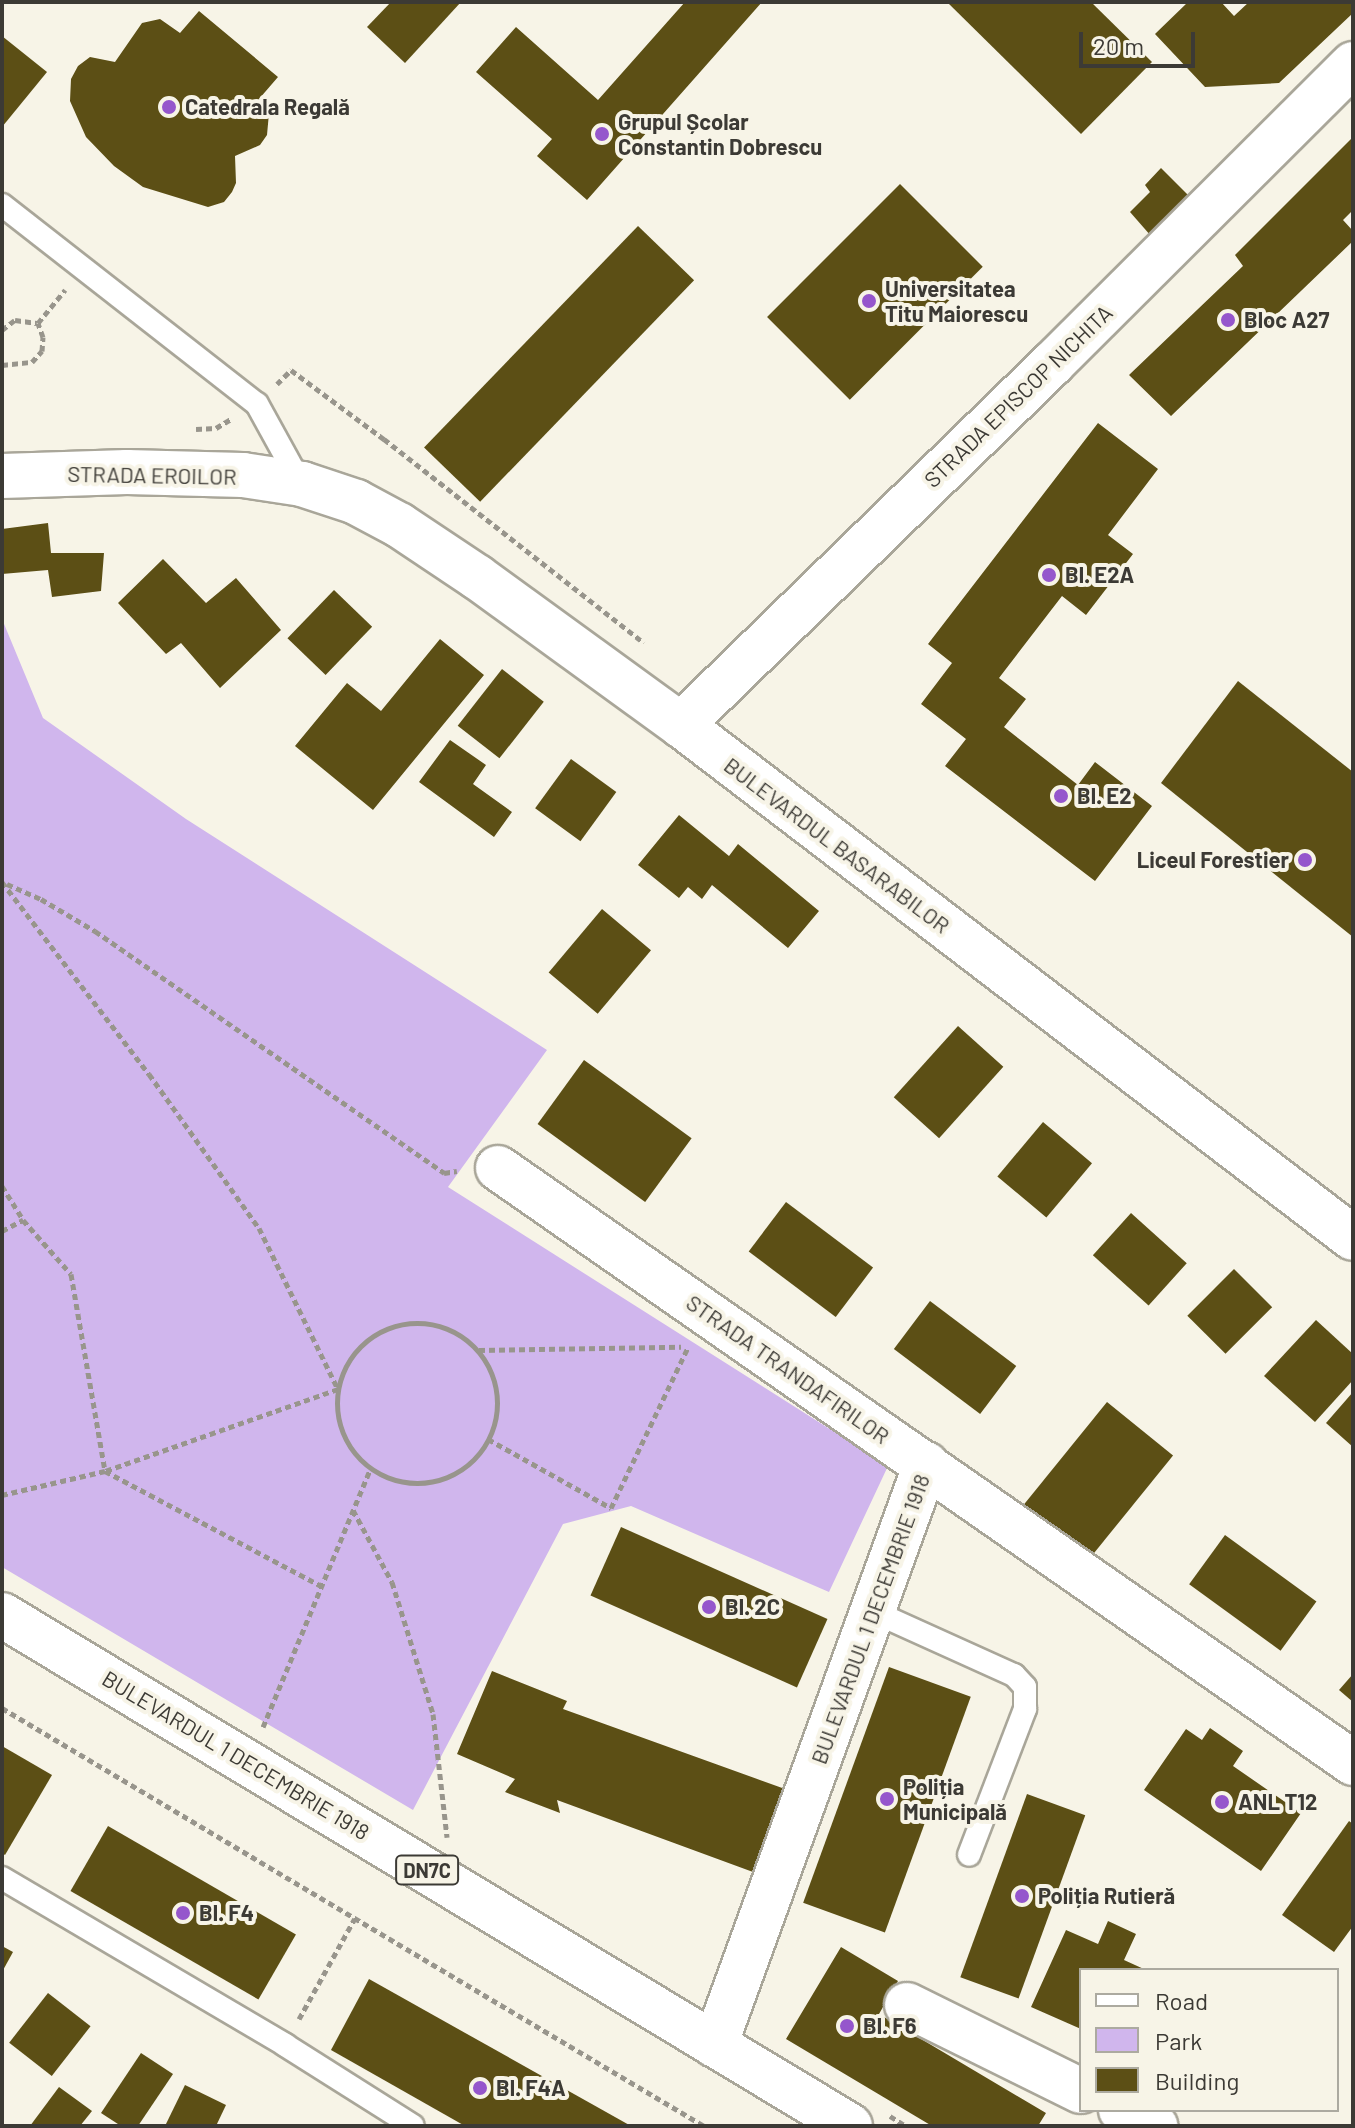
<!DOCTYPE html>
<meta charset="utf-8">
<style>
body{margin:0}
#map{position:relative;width:1355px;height:2128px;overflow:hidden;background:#f7f4e7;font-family:Barlow,sans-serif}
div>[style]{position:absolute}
.green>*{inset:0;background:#d0b6ed}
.building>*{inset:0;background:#5c4f15;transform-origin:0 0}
.path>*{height:5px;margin-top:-2.5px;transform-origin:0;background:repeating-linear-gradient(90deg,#98958c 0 6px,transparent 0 10px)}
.path>.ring{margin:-2.5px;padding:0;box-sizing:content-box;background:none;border:5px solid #98958c;border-radius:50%}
.roads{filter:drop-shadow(2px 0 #a9a699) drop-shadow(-2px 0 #a9a699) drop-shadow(0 2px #a9a699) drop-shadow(0 -2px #a9a699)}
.lane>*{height:22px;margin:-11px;padding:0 11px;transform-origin:11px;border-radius:11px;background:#fff}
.street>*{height:44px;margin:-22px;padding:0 22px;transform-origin:22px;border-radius:22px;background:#fff}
.secondary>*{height:44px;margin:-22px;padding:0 22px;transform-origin:22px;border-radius:22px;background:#fff}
.primary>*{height:44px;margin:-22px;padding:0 22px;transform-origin:22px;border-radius:22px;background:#fff}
.dots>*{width:22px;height:22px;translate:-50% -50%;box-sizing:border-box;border:4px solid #f7f4e7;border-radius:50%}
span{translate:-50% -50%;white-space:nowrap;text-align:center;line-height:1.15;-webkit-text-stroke:8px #f7f4e7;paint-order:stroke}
.shield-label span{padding:2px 6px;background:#f7f4e7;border:2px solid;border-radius:6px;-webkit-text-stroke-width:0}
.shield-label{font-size:20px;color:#3c3a35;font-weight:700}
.poi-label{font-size:22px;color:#3c3a35;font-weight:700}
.left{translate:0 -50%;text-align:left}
.right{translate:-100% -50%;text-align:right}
.street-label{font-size:22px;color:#3c3a35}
.frame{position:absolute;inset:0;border:4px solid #3c3a35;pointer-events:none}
.legend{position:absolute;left:1079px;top:1968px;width:260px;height:144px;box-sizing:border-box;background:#f7f4e7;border:2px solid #acaaa0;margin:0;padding:10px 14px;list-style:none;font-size:24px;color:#3c3a35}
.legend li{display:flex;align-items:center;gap:16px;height:40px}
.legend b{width:40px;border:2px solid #acaaa0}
.scale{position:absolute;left:1079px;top:32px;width:116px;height:36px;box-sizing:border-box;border:4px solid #3c3a35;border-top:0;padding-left:10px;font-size:24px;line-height:28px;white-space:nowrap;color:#3c3a35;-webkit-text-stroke:6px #f7f4e7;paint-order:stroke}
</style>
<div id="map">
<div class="green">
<i style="clip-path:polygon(2px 619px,43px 718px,186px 819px,547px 1050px,448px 1187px,888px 1466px,829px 1592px,631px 1506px,563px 1524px,413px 1810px,2px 1567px)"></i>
</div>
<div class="building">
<i style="clip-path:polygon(391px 2px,461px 2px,405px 63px,367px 27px)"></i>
<i style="clip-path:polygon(685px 2px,762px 2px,587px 200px,537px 156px,552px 139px,476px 72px,516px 27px,598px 100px)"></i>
<i style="clip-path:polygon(947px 2px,1091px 2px,1152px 62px,1081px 134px)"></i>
<i style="clip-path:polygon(1188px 2px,1221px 2px,1234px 16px,1249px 2px,1353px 2px,1353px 13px,1279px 83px,1205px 87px,1155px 34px)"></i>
<i style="clip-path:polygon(199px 11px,278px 77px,259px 99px,269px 113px,267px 135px,260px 145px,235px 156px,236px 183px,232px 192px,224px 202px,208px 207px,143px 187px,114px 166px,86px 137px,70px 101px,71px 79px,78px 66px,90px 57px,115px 62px,142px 23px,160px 19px,180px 33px)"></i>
<i style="clip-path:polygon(2px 36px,47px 72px,2px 127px)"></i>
<i style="clip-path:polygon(1353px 137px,1353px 210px,1343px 220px,1353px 231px,1353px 241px,1171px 416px,1129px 375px,1243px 266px,1235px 255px)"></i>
<i style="clip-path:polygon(1161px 168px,1191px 198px,1151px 236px,1130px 212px,1150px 192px,1145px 185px)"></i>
<i style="left:900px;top:184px;width:117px;height:188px;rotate:45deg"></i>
<i style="left:638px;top:226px;width:78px;height:308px;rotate:44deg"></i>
<i style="clip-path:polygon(1098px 423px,1158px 469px,1108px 535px,1133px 554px,1086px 615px,1062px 596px,999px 678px,1026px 699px,1004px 727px,1078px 785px,1095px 762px,1152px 806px,1095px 881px,945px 766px,966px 739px,921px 704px,952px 663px,928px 644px)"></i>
<i style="clip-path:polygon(48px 523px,51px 553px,104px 553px,101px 591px,52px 597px,48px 570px,2px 574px,2px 529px)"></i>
<i style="clip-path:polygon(163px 559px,206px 603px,236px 578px,281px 630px,220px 688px,181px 643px,166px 654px,118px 603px)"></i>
<i style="left:334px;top:590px;width:53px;height:67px;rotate:44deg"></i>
<i style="clip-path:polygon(440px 639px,484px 675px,373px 810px,295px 746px,347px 683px,381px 711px)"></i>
<i style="left:502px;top:669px;width:53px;height:72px;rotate:38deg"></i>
<i style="clip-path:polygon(1238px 681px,1353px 772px,1353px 937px,1161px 783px)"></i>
<i style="clip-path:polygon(450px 740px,486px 765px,473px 784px,512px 812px,494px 837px,419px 782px)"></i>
<i style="left:571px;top:759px;width:56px;height:61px;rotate:36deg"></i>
<i style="clip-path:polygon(679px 815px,729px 856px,738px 844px,819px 911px,788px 948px,712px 885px,702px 899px,688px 887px,679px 898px,638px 865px)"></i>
<i style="left:602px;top:909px;width:64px;height:83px;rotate:40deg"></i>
<i style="left:958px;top:1026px;width:61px;height:96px;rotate:42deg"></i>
<i style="left:584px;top:1060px;width:133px;height:79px;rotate:36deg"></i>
<i style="left:1043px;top:1122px;width:64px;height:71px;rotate:40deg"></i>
<i style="left:786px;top:1202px;width:109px;height:62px;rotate:37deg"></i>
<i style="left:1131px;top:1213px;width:75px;height:57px;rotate:42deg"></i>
<i style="left:1234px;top:1269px;width:54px;height:66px;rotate:45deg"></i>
<i style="left:930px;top:1301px;width:108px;height:60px;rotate:37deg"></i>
<i style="clip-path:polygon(1316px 1320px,1353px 1354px,1353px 1380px,1315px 1422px,1264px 1376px)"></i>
<i style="clip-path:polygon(1353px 1392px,1353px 1447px,1326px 1423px)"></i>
<i style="left:1107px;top:1402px;width:85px;height:132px;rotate:39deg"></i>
<i style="left:621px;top:1527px;width:226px;height:75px;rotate:24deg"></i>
<i style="left:1225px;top:1535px;width:113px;height:61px;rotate:36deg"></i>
<i style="left:889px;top:1667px;width:87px;height:251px;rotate:20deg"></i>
<i style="clip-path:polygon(492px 1671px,567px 1701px,563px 1709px,785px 1789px,753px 1872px,557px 1800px,560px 1813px,505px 1792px,515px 1779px,457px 1754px)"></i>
<i style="clip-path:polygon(1353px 1674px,1353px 1702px,1339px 1690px)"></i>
<i style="clip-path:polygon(1210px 1728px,1243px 1751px,1233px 1766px,1301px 1813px,1261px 1871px,1144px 1790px,1186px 1729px,1202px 1740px)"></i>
<i style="clip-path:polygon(2px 1746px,52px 1775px,5px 1855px,2px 1853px)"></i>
<i style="left:1027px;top:1794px;width:62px;height:195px;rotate:20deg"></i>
<i style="clip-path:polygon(1349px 1821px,1353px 1824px,1353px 1926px,1334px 1952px,1282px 1915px)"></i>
<i style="left:108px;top:1826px;width:217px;height:75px;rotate:30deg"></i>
<i style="clip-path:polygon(1108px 1921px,1136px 1934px,1124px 1960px,1146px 1970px,1081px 1970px,1081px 2029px,1031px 2007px,1066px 1930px,1098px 1944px)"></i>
<i style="clip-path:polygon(2px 1946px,13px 1952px,2px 1972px)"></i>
<i style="clip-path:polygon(841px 1947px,898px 1981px,879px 2014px,1046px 2113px,1038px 2126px,932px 2126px,786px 2039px)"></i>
<i style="clip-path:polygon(369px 1979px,631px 2126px,465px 2126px,331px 2050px)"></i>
<i style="left:48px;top:1993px;width:54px;height:63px;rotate:38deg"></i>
<i style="clip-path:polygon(141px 2053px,173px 2074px,138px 2126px,121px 2126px,101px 2113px)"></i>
<i style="clip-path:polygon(185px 2085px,226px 2105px,216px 2126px,165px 2126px)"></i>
<i style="clip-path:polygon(59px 2087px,92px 2111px,80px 2126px,30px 2126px)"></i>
</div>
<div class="path">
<i style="left:2px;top:330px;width:16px;rotate:-38deg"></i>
<i style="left:15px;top:320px;width:22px;rotate:8deg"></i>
<i style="left:2px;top:365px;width:30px;rotate:-6deg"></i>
<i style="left:32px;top:362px;width:15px;rotate:-48deg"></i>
<i style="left:42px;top:351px;width:14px;rotate:-86deg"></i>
<i style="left:43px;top:337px;width:15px;rotate:-110deg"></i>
<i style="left:38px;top:323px;width:43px;rotate:-50.7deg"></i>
<i style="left:277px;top:384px;width:20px;rotate:-45deg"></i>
<i style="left:291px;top:370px;width:116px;rotate:36.6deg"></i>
<i style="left:384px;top:439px;width:330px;rotate:38.1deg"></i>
<i style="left:196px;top:429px;width:20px;rotate:-3deg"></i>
<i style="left:216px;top:428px;width:17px;rotate:-31deg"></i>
<i style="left:2px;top:882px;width:242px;rotate:52.6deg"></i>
<i style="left:149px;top:1074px;width:189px;rotate:54.5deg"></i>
<i style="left:259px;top:1228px;width:179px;rotate:63.9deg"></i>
<i style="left:338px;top:1389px;width:247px;rotate:160.6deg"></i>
<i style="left:105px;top:1471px;width:106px;rotate:166.9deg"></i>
<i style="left:7px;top:884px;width:37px;rotate:24deg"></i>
<i style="left:41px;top:899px;width:63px;rotate:30.7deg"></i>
<i style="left:95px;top:931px;width:425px;rotate:34.7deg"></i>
<i style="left:444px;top:1173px;width:13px;rotate:-9deg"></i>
<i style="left:2px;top:1186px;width:40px;rotate:58deg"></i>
<i style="left:23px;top:1220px;width:72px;rotate:48.4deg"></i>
<i style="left:71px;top:1274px;width:200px;rotate:80.2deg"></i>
<i style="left:105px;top:1471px;width:245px;rotate:28deg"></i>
<i style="left:2px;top:1231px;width:24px;rotate:-28deg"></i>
<i class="ring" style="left:337px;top:1323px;width:155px;height:155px"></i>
<i style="left:479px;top:1350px;width:202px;rotate:-0.9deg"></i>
<i style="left:488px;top:1439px;width:141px;rotate:29.3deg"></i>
<i style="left:611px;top:1508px;width:178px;rotate:-64.4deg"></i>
<i style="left:353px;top:1510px;width:82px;rotate:61.6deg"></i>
<i style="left:392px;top:1582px;width:138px;rotate:72.7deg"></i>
<i style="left:433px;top:1714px;width:124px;rotate:83.5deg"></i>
<i style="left:2px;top:1708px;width:817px;rotate:30.77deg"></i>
<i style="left:263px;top:1727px;width:281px;rotate:-67.4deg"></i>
<i style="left:299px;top:2019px;width:115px;rotate:-61deg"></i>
<i style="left:890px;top:2116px;width:19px;rotate:32deg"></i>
</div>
<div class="roads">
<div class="lane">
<i style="left:2px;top:205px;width:323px;rotate:38deg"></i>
<i style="left:257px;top:404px;width:91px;rotate:61.2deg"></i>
<i style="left:872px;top:1611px;width:156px;rotate:24.3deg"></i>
<i style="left:1014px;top:1675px;width:16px;rotate:47deg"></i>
<i style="left:1025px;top:1687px;width:22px;rotate:90deg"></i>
<i style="left:1025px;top:1709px;width:156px;rotate:111deg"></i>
<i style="left:2px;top:1878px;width:329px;rotate:30.5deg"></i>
<i style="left:285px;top:2045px;width:151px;rotate:32.3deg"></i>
</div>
<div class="street">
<i style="left:681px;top:725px;width:518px;rotate:-44.22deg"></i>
<i style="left:1052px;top:364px;width:425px;rotate:-44.9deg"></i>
<i style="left:498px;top:1168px;width:1042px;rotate:34.83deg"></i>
<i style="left:907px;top:2005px;width:194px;rotate:26.3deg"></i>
<i style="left:715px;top:2045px;width:618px;rotate:-70.04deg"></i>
<i style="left:1121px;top:2110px;width:38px;rotate:25deg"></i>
</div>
<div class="secondary">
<i style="left:2px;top:476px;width:125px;rotate:-1.8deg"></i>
<i style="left:127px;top:472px;width:116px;rotate:1.5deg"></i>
<i style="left:243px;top:475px;width:60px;rotate:8.7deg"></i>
<i style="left:302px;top:484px;width:57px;rotate:18.4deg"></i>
<i style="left:356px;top:502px;width:49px;rotate:28.1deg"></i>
<i style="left:399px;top:525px;width:94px;rotate:33.7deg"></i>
<i style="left:477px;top:577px;width:252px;rotate:36deg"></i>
<i style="left:681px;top:725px;width:845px;rotate:37.36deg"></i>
</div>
<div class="primary">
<i style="left:2px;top:1615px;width:990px;rotate:31.07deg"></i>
</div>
</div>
<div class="dots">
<i style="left:169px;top:107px;background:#9556cc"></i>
<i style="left:602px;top:134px;background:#9556cc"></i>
<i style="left:869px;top:301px;background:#9556cc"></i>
<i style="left:1228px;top:320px;background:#9556cc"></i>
<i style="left:1049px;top:575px;background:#9556cc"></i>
<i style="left:1061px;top:796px;background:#9556cc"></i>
<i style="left:1305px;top:860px;background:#9556cc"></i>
<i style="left:709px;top:1607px;background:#9556cc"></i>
<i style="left:887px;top:1799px;background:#9556cc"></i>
<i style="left:1222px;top:1802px;background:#9556cc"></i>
<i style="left:1022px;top:1896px;background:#9556cc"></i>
<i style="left:183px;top:1913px;background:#9556cc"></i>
<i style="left:847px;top:2026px;background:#9556cc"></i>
<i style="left:480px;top:2088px;background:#9556cc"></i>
</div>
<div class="shield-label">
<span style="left:427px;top:1870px">DN7C</span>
</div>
<div class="poi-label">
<span class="left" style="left:185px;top:107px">Catedrala Regală</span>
<span class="left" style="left:618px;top:134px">Grupul Școlar<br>Constantin Dobrescu</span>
<span class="left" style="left:885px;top:301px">Universitatea<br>Titu Maiorescu</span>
<span class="left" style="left:1244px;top:320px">Bloc A27</span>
<span class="left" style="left:1065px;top:575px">Bl. E2A</span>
<span class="left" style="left:1077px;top:796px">Bl. E2</span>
<span class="right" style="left:1289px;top:860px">Liceul Forestier</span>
<span class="left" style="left:725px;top:1607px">Bl. 2C</span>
<span class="left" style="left:903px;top:1799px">Poliția<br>Municipală</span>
<span class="left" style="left:1238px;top:1802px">ANL T12</span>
<span class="left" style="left:1038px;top:1896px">Poliția Rutieră</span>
<span class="left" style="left:199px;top:1913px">Bl. F4</span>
<span class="left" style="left:863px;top:2026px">Bl. F6</span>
<span class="left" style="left:496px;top:2088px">Bl. F4A</span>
</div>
<div class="street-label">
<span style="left:1018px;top:396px;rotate:-44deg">STRADA EPISCOP NICHITA</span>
<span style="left:152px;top:475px;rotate:1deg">STRADA EROILOR</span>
<span style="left:837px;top:845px;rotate:37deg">BULEVARDUL BASARABILOR</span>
<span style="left:788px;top:1369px;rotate:35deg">STRADA TRANDAFIRILOR</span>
<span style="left:870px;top:1619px;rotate:-70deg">BULEVARDUL 1 DECEMBRIE 1918</span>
<span style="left:236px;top:1755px;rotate:31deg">BULEVARDUL 1 DECEMBRIE 1918</span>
</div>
<div class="frame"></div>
<ul class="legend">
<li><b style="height:10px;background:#fff"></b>Road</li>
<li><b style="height:22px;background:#d0b6ed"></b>Park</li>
<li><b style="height:22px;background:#5c4f15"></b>Building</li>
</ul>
<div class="scale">20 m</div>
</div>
